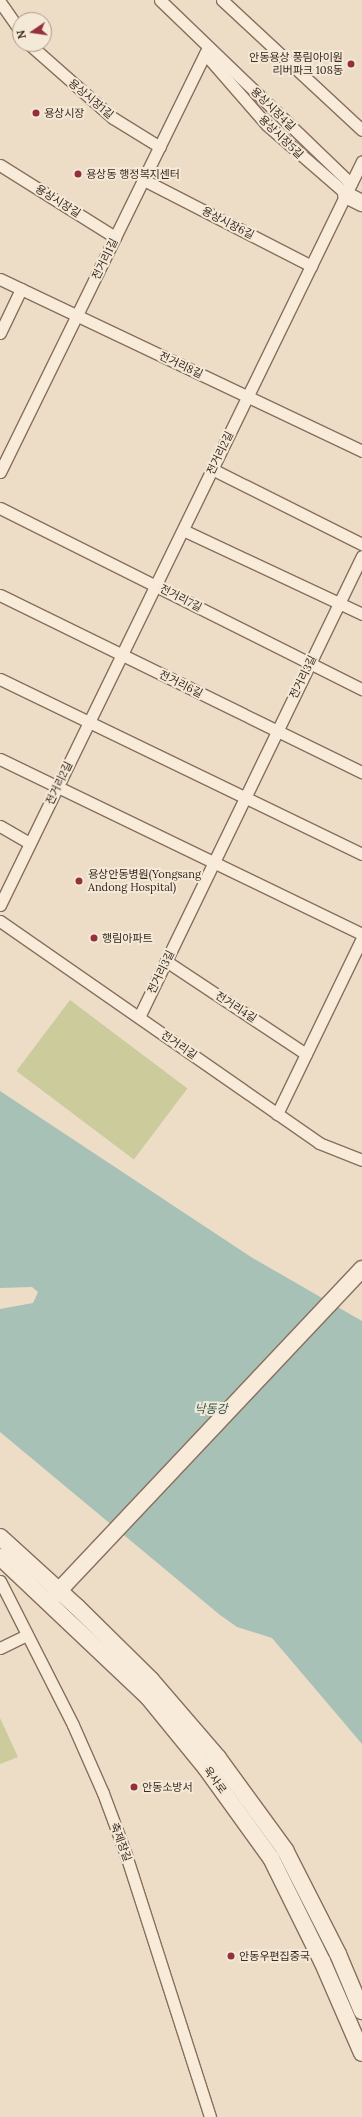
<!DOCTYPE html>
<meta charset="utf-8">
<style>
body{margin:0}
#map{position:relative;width:362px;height:2117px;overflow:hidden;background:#edddc7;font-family:Lora,"Noto Sans KR",serif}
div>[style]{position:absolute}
.green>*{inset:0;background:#cbcb9b;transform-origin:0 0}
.water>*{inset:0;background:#a8c1b7}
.roads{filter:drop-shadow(1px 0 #886f5d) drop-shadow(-1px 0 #886f5d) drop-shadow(0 1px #886f5d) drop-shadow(0 -1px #886f5d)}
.street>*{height:11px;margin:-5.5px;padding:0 5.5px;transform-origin:5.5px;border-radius:5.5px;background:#f8ebda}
.secondary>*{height:16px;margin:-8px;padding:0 8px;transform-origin:8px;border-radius:8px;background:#f8ebda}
.dots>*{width:11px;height:11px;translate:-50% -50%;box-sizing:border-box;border:2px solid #f4e8d6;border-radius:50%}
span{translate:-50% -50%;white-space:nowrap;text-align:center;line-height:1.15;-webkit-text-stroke:4px #f4e8d6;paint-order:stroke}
.poi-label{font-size:11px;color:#392920}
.right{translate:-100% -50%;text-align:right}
.left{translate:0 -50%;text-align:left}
.street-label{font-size:11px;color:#392920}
.water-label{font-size:12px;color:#305851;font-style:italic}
.north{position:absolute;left:12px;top:12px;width:40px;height:40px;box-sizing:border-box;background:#f4e8d6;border:1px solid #a99c8d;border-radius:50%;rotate:257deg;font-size:11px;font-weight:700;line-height:16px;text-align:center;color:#392920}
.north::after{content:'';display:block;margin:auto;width:14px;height:18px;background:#942f3c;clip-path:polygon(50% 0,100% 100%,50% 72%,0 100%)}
</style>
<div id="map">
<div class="green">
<i style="left:70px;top:1000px;width:147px;height:89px;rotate:37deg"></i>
<i style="clip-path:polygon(0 1718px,18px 1757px,0 1764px)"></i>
</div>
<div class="water">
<i style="clip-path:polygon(0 1091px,251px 1257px,362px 1321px,362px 1744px,272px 1638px,237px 1627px,220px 1615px,0 1432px,0 1309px,33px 1303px,38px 1292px,32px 1287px,0 1288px)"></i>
</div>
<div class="roads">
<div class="street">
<i style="left:160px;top:0;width:265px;rotate:43.9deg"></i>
<i style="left:222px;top:0;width:191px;rotate:42.9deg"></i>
<i style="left:0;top:2px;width:35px;rotate:55deg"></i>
<i style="left:29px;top:44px;width:112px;rotate:41.4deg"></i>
<i style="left:113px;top:118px;width:55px;rotate:31.7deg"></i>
<i style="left:205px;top:54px;width:94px;rotate:48.9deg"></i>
<i style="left:267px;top:125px;width:113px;rotate:41deg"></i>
<i style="left:0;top:165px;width:136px;rotate:32.1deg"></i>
<i style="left:144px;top:180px;width:188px;rotate:27.2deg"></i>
<i style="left:0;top:279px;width:401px;rotate:25.4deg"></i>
<i style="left:0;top:333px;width:49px;rotate:-64.5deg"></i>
<i style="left:212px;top:469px;width:168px;rotate:26.6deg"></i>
<i style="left:0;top:472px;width:473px;rotate:-63.9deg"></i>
<i style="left:0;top:508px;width:405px;rotate:26.6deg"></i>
<i style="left:183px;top:530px;width:198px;rotate:25.1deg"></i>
<i style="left:0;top:595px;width:403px;rotate:26.1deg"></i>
<i style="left:0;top:679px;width:402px;rotate:25.8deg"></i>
<i style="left:0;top:759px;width:402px;rotate:25.8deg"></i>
<i style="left:0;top:826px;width:34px;rotate:30deg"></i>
<i style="left:0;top:905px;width:827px;rotate:-64.05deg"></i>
<i style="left:0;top:921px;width:389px;rotate:34.8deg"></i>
<i style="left:319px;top:1143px;width:46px;rotate:21.6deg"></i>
<i style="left:166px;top:961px;width:168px;rotate:33.6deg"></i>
<i style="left:139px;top:1017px;width:512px;rotate:-64.19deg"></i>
<i style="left:277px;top:1114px;width:195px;rotate:-64.2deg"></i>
<i style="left:0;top:1581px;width:161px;rotate:63.1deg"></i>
<i style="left:73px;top:1725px;width:74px;rotate:66.2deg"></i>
<i style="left:103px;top:1793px;width:66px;rotate:69.6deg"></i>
<i style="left:126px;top:1855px;width:275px;rotate:72.2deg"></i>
<i style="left:0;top:1648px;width:30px;rotate:-26deg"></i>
</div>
<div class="secondary">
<i style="left:346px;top:195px;width:18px;rotate:27deg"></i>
<i style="left:0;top:1537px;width:104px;rotate:42.3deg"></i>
<i style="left:77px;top:1607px;width:104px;rotate:44.6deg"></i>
<i style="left:151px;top:1680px;width:103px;rotate:49.3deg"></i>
<i style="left:218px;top:1758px;width:114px;rotate:53.9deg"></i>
<i style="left:285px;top:1850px;width:117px;rotate:63deg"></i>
<i style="left:338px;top:1954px;width:62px;rotate:67.2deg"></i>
<i style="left:0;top:1557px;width:204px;rotate:43.4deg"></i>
<i style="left:148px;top:1697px;width:92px;rotate:50.8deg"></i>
<i style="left:206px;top:1768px;width:111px;rotate:54.2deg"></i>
<i style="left:271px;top:1858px;width:115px;rotate:63.7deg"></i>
<i style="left:322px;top:1961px;width:100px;rotate:66.5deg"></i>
<i style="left:52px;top:1598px;width:452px;rotate:-46.7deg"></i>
</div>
</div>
<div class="dots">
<i style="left:351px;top:64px;background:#942f3c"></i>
<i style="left:36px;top:113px;background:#942f3c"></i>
<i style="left:78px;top:174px;background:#942f3c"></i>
<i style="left:79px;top:881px;background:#942f3c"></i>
<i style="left:94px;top:938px;background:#942f3c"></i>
<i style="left:134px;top:1787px;background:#942f3c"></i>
<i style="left:231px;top:1956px;background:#942f3c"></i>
</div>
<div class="poi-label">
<span class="right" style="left:343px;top:64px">안동용상 풍림아이원<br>리버파크 108동</span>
<span class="left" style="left:44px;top:113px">용상시장</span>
<span class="left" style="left:86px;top:174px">용상동 행정복지센터</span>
<span class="left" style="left:88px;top:881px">용상안동병원(Yongsang<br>Andong Hospital)</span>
<span class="left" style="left:102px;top:938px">행림아파트</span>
<span class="left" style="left:142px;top:1787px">안동소방서</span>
<span class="left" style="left:239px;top:1956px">안동우편집중국</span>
</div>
<div class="street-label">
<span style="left:91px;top:99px;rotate:40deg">용상시장1길</span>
<span style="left:273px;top:109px;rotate:44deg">용상시장4길</span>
<span style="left:281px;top:137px;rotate:44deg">용상시장5길</span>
<span style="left:58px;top:201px;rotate:32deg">용상시장길</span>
<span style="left:228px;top:223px;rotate:27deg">용상시장6길</span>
<span style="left:105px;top:259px;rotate:-64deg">전거리1길</span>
<span style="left:181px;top:365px;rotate:25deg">전거리8길</span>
<span style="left:220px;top:453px;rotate:-64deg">전거리2길</span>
<span style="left:181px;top:598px;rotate:27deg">전거리7길</span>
<span style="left:303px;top:677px;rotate:-64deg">전거리3길</span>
<span style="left:181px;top:684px;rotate:26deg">전거리6길</span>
<span style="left:59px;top:783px;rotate:-64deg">전거리2길</span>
<span style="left:161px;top:972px;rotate:-64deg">전거리3길</span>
<span style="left:236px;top:1007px;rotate:33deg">전거리4길</span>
<span style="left:179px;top:1045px;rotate:35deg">전거리길</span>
<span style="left:215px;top:1780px;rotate:54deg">육사로</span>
<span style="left:121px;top:1842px;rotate:70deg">축제장길</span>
</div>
<div class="water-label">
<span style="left:211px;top:1409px">낙동강</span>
</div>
<div class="north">N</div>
</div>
